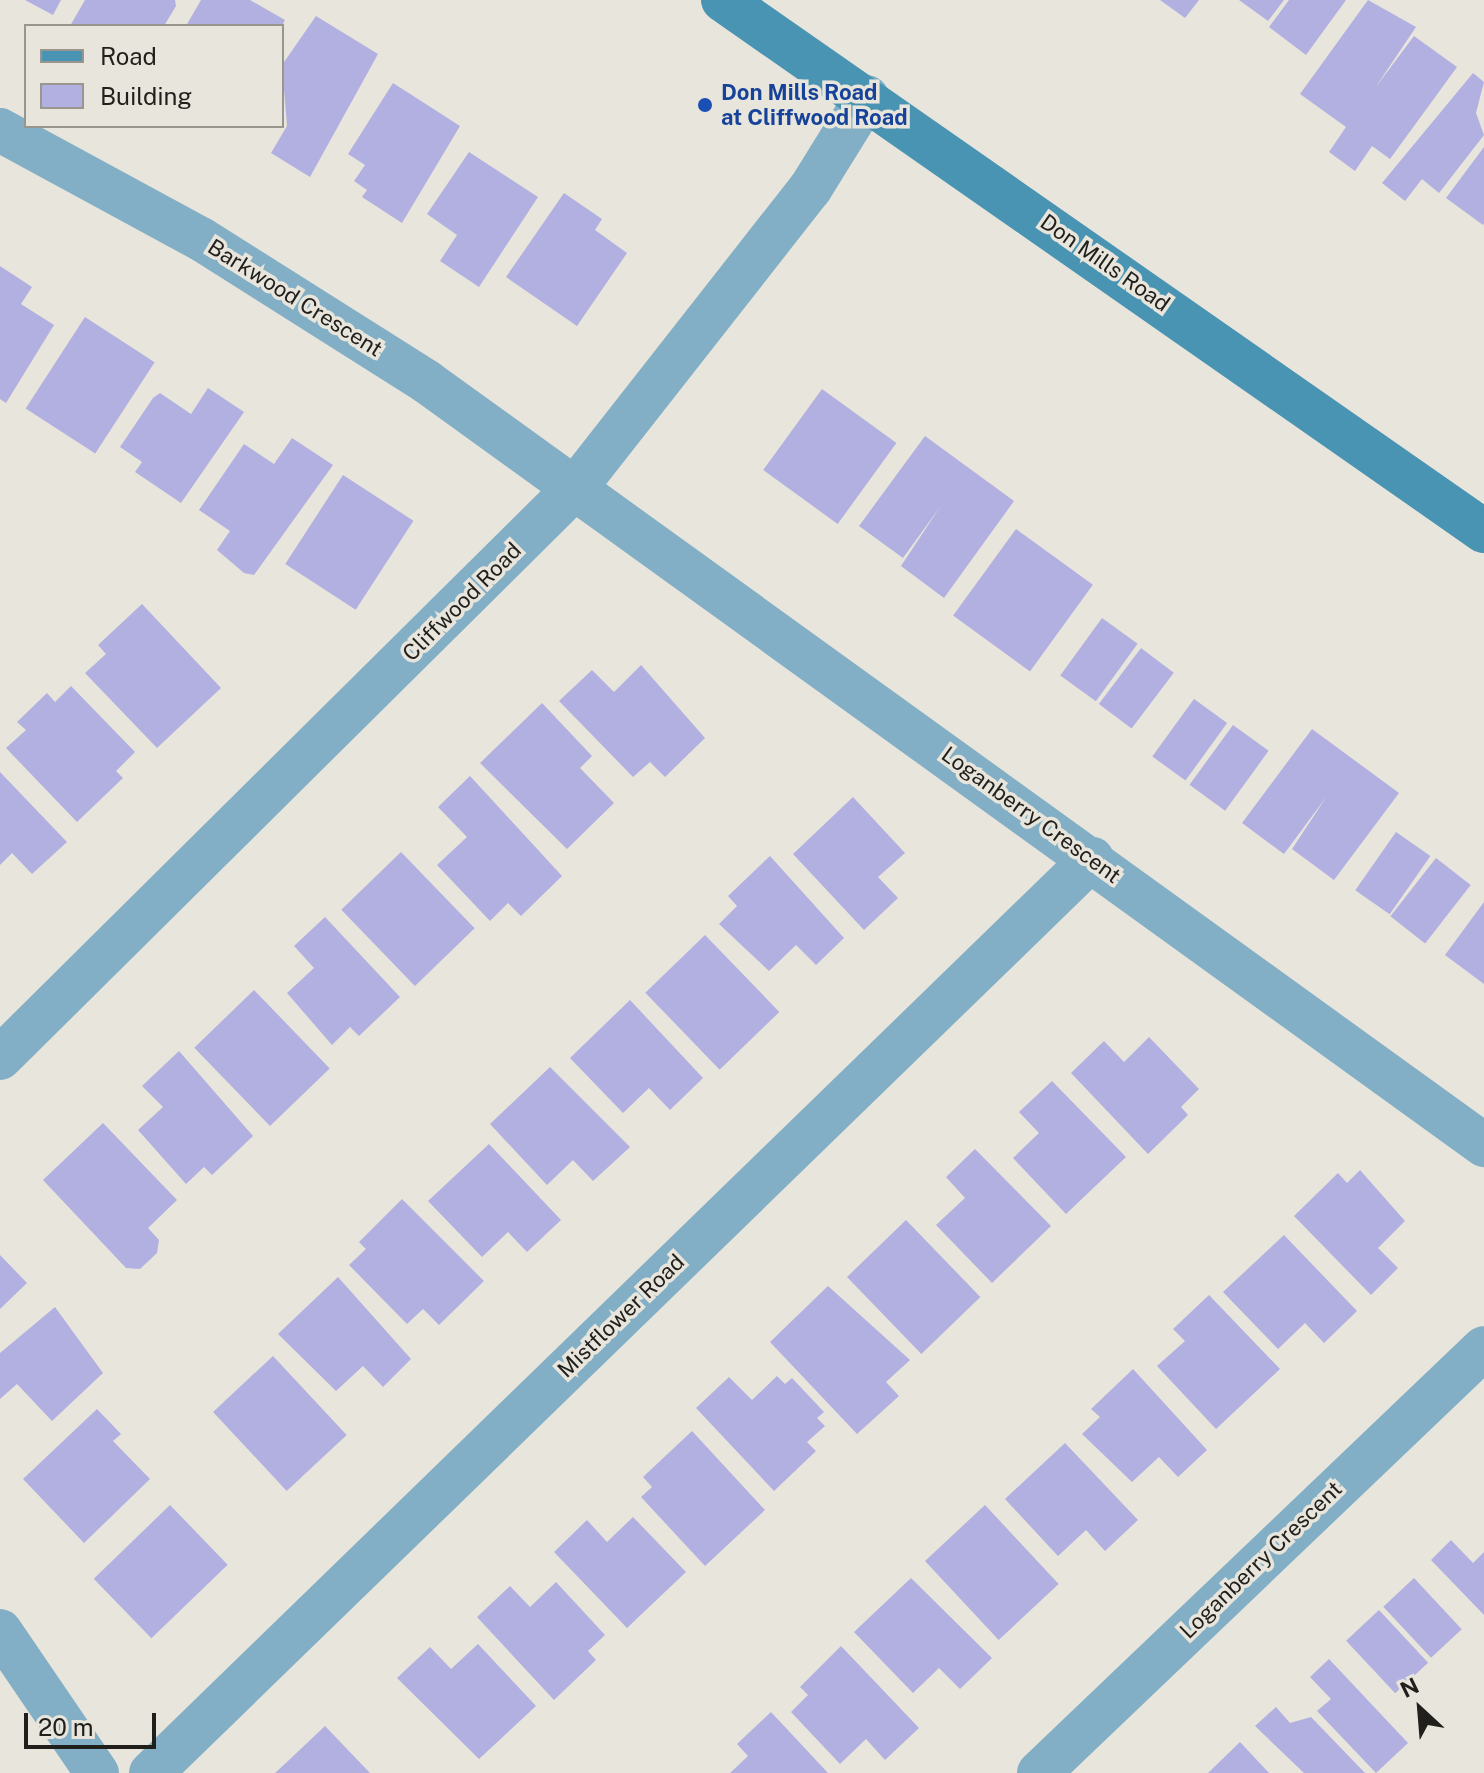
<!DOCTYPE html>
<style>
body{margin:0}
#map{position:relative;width:1484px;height:1773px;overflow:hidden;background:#e8e5dc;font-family:"Public Sans",sans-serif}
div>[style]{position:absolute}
.building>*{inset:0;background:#b2b0e0;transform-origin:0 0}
.street>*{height:44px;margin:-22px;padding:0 22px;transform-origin:22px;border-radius:22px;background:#82afc5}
.secondary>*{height:44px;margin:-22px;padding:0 22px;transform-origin:22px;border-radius:22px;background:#4a94b3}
.dots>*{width:22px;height:22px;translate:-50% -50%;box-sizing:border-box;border:4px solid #e8e5dc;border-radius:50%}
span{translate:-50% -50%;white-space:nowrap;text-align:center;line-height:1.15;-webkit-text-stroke:7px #e8e5dc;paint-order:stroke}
.transit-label{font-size:22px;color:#164399;font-weight:700}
.left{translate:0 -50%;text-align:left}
.street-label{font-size:22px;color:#201f1c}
.legend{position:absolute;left:24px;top:24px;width:260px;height:104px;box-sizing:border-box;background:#e8e5dc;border:2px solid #98968f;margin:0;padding:10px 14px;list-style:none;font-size:24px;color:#201f1c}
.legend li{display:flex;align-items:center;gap:16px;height:40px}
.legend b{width:40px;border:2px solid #98968f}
.north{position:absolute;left:1380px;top:1669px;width:80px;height:80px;-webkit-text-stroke:6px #e8e5dc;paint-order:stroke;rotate:334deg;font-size:22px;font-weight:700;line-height:32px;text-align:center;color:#201f1c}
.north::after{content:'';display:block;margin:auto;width:28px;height:36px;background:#201f1c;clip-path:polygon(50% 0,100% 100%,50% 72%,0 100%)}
.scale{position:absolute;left:24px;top:1713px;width:132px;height:36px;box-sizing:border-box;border:4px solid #201f1c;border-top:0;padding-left:10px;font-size:24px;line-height:28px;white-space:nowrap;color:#201f1c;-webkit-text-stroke:6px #e8e5dc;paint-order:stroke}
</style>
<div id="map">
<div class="building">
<i style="clip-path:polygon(25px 0,61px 0,53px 15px)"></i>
<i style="clip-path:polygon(85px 0,175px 0,176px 6px,164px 26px,70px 26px)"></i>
<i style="clip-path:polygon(201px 0,250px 0,285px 20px,282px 26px,186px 26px)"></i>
<i style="clip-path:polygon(1160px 0,1199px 0,1185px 18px)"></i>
<i style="clip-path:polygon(1239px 0,1284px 0,1268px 21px)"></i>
<i style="clip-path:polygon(1289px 0,1346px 0,1306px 55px,1269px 27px)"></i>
<i style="clip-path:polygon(1368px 0,1416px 27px,1375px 88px,1414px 36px,1457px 67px,1390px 159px,1372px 146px,1355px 171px,1329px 152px,1346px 127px,1300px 94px)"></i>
<i style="clip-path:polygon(316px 16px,378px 54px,310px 177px,271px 153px,287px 126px,282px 65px)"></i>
<i style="clip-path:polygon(1473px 73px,1484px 82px,1476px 113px,1484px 135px,1439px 193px,1422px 179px,1405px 201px,1382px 183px)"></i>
<i style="clip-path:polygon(393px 83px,460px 126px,402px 223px,362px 197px,367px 190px,354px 181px,365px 165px,348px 154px)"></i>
<i style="clip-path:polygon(1484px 147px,1484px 223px,1483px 225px,1446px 198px)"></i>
<i style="clip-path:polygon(469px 152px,538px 197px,479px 287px,440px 261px,457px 235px,427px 214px)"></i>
<i style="clip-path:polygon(564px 193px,602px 219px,595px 230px,627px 253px,577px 326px,506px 277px)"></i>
<i style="clip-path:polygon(0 266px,32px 287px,21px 304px,54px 325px,6px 403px,0 399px)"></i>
<i style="left:85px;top:317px;width:83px;height:109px;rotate:33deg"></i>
<i style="clip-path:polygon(208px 388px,244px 412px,181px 503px,135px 472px,142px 462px,120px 447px,153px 398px,160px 393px,191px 414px)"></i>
<i style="left:822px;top:389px;width:92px;height:100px;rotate:36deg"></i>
<i style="clip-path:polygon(925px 436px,1014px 501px,944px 598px,901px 566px,940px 507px,903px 558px,859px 526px)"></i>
<i style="clip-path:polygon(292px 438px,333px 465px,254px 575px,244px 573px,217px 550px,230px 531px,199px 510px,244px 444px,274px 464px)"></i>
<i style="left:343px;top:475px;width:84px;height:106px;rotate:33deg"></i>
<i style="left:1016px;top:529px;width:95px;height:107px;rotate:36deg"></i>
<i style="clip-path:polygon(142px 604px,221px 688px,157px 748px,85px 673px,106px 654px,98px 645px)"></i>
<i style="left:1102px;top:618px;width:44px;height:71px;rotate:36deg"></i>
<i style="left:1141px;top:648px;width:41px;height:70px;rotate:37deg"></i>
<i style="clip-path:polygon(641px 665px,705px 738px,665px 777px,650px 762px,633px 777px,559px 701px,592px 670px,614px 692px)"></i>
<i style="clip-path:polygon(71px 686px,135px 752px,116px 771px,123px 778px,77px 822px,6px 748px,26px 730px,17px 722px,47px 693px,55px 702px)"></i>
<i style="left:1194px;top:699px;width:41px;height:71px;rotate:36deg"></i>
<i style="clip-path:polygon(542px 703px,592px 756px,580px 768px,614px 803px,567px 849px,480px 763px)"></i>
<i style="left:1233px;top:725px;width:44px;height:74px;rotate:36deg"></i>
<i style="clip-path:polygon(1312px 729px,1399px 793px,1334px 880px,1292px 849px,1327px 796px,1284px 854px,1242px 823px)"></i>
<i style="clip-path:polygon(0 772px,67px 842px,32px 874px,12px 853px,0 865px)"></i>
<i style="clip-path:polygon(470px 776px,562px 876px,521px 916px,508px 903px,490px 921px,437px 865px,467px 837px,438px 807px)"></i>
<i style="clip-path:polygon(853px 797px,905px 853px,878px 877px,898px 898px,864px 930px,793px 854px)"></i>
<i style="left:1396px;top:832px;width:42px;height:71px;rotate:35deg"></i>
<i style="left:401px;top:852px;width:106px;height:83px;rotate:46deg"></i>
<i style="clip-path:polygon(770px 856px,844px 938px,816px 965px,796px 945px,769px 971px,719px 924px,737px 906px,728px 896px)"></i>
<i style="left:1436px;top:858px;width:44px;height:74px;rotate:38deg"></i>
<i style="clip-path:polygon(1484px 902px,1484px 984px,1445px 955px)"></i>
<i style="clip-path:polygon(325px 917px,400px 997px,359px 1036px,350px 1027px,332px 1045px,287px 993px,314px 968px,294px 946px)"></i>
<i style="left:705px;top:935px;width:107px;height:83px;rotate:46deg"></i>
<i style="left:254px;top:990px;width:109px;height:83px;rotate:46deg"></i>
<i style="clip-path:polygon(630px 1000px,703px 1078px,670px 1110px,649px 1088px,623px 1113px,570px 1058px)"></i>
<i style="clip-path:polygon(1149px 1037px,1199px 1089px,1181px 1107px,1188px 1115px,1148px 1154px,1071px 1073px,1104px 1041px,1124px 1062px)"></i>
<i style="clip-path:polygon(179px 1051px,253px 1136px,212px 1175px,204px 1167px,186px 1184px,138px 1130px,163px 1107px,142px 1086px)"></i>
<i style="clip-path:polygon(550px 1067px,630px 1147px,593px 1181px,573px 1160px,547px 1185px,490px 1124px)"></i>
<i style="clip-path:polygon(1052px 1081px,1126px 1157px,1066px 1214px,1013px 1158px,1039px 1133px,1019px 1112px)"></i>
<i style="clip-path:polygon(103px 1123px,177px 1200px,148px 1228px,159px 1240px,157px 1253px,140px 1269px,126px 1268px,43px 1180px)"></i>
<i style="clip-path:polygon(489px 1144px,561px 1220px,527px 1252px,508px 1232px,482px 1257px,428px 1201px)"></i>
<i style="clip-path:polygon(975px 1149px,1051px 1226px,992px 1283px,936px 1225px,965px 1198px,946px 1177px)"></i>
<i style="clip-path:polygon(1360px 1170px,1405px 1221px,1378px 1248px,1398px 1268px,1371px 1295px,1294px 1216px,1338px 1173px,1347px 1183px)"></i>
<i style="clip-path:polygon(402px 1199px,484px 1281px,439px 1325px,423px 1309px,407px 1324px,349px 1265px,366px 1249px,359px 1242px)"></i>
<i style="left:906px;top:1220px;width:107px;height:82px;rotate:46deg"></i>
<i style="clip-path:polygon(1284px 1235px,1357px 1311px,1324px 1343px,1305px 1323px,1278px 1349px,1223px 1292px)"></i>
<i style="clip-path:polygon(0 1255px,27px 1283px,0 1309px)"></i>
<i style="clip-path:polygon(338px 1277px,411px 1359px,383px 1387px,363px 1366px,336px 1391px,278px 1334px)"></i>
<i style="clip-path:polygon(828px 1286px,910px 1360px,886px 1382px,899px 1396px,857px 1434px,770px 1342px)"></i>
<i style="clip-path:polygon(1209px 1295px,1280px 1369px,1216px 1429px,1157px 1366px,1185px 1341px,1173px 1329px)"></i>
<i style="clip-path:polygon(55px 1307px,103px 1373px,52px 1421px,17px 1384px,0 1399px,0 1353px)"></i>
<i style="left:273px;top:1356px;width:108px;height:82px;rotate:47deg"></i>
<i style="clip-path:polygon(1133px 1369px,1207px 1450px,1178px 1477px,1159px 1457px,1132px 1482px,1082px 1434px,1100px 1417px,1091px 1409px)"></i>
<i style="clip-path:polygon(777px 1376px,785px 1384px,792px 1378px,824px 1412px,817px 1418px,825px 1426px,807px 1442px,816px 1451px,774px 1491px,696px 1408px,729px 1377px,752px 1400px)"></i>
<i style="clip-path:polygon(97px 1409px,121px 1434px,113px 1441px,150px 1479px,84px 1543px,23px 1479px)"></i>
<i style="clip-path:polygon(692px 1431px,765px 1510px,705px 1566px,641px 1497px,652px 1487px,643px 1477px)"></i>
<i style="clip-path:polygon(1065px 1443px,1138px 1520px,1105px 1551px,1086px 1530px,1058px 1556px,1005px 1499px)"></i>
<i style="left:170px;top:1505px;width:83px;height:106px;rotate:46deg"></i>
<i style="left:985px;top:1505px;width:108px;height:82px;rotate:47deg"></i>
<i style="clip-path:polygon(633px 1517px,686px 1572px,627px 1628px,554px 1552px,587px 1520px,607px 1542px)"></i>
<i style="clip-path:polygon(1451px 1540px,1473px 1563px,1484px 1552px,1484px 1615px,1431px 1560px)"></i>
<i style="clip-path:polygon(911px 1578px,992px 1658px,960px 1689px,939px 1668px,913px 1693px,854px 1632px)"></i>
<i style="left:1414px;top:1578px;width:70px;height:42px;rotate:47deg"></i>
<i style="clip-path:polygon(556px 1582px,605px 1635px,588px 1651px,596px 1660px,554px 1700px,477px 1617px,510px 1586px,530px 1607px)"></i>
<i style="left:1379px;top:1610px;width:72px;height:45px;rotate:47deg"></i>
<i style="clip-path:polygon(478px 1644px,536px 1706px,479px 1759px,397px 1678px,430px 1647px,451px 1669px)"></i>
<i style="clip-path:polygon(841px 1646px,919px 1728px,885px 1760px,866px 1739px,840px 1764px,791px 1712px,808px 1695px,800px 1687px)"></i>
<i style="clip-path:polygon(1329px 1659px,1408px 1743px,1376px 1773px,1317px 1711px,1331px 1699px,1310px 1677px)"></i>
<i style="clip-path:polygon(1276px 1707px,1290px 1723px,1311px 1717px,1365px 1773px,1304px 1773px,1255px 1726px)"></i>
<i style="clip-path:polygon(771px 1712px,828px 1773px,730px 1773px,748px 1756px,737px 1744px)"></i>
<i style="clip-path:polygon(325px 1726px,370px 1773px,275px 1773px,288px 1761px)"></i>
<i style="clip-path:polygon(1240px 1742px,1269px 1773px,1208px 1773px)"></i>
</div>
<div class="street">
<i style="left:0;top:130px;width:229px;rotate:28.5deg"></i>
<i style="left:201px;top:239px;width:267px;rotate:32.3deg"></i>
<i style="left:427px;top:382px;width:1304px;rotate:35.82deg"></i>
<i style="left:0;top:1058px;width:811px;rotate:-44.75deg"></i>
<i style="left:576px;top:487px;width:379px;rotate:-51.9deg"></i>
<i style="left:810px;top:189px;width:108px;rotate:-58.2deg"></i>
<i style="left:0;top:1631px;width:172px;rotate:55.7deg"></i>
<i style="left:151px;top:1773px;width:1312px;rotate:-44.17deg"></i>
<i style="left:1039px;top:1773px;width:615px;rotate:-43.68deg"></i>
</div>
<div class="secondary">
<i style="left:723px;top:0;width:928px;rotate:34.91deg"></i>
</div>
<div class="dots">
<i style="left:705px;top:105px;background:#1a4fb4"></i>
</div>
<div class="transit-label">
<span class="left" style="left:721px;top:105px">Don Mills Road<br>at Cliffwood Road</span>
</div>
<div class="street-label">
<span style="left:1105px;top:263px;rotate:35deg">Don Mills Road</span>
<span style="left:295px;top:298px;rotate:32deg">Barkwood Crescent</span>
<span style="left:462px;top:602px;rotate:-45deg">Cliffwood Road</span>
<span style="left:1031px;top:815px;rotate:36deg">Loganberry Crescent</span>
<span style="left:621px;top:1316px;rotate:-44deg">Mistflower Road</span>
<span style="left:1261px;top:1560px;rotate:-44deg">Loganberry Crescent</span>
</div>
<ul class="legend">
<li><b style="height:10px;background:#4a94b3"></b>Road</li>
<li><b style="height:22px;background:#b2b0e0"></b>Building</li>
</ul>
<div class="north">N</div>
<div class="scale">20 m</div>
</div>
